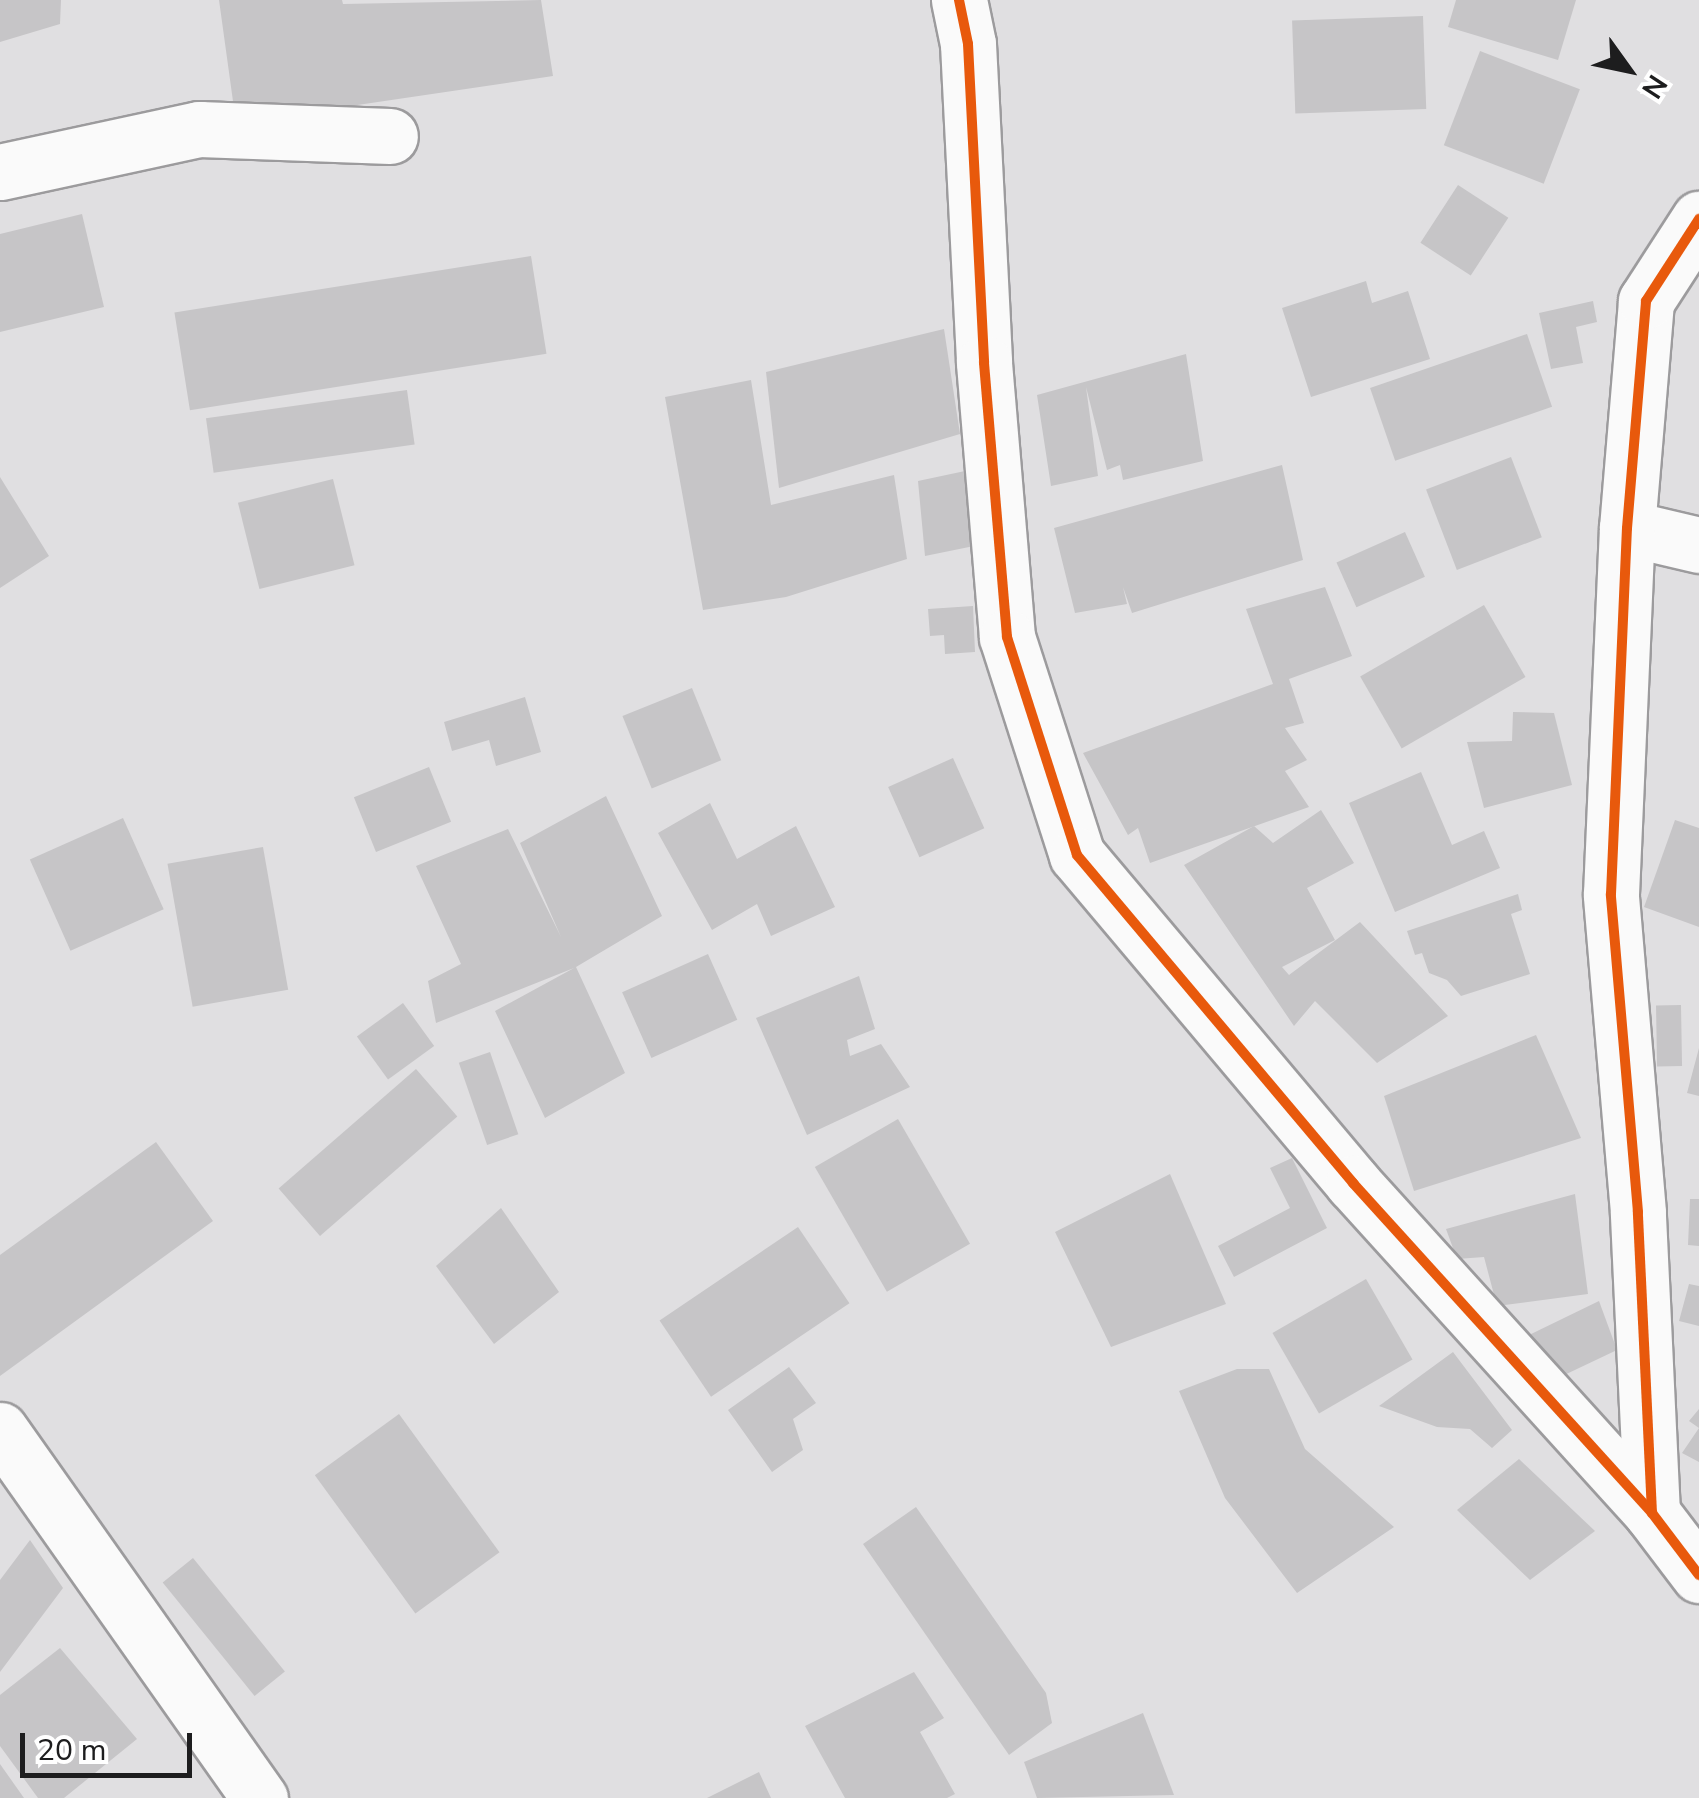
<!DOCTYPE html>
<style>
body{margin:0}
#map{position:relative;width:1699px;height:1798px;overflow:hidden;background:#e0dfe1;font-family:"Nunito Sans",sans-serif}
div>[style]{position:absolute}
.building>*{inset:0;background:#c6c5c7;transform-origin:0 0}
.roads{filter:drop-shadow(2px 0 #9c9b9d) drop-shadow(-2px 0 #9c9b9d) drop-shadow(0 2px #9c9b9d) drop-shadow(0 -2px #9c9b9d)}
.minor>*{height:55px;margin:-27.5px;padding:0 27.5px;transform-origin:27.5px;border-radius:27.5px;background:#fafafa}
.cycleway>*{height:10px;margin:-5px;padding:0 5px;transform-origin:5px;border-radius:5px;background:#e8590c}
span{translate:-50% -50%;white-space:nowrap;text-align:center;line-height:1.15;-webkit-text-stroke:9px #fff;paint-order:stroke}
.north{position:absolute;left:1579px;top:20px;width:100px;height:100px;-webkit-text-stroke:8px #fff;paint-order:stroke;rotate:123deg;font-size:28px;font-weight:700;line-height:40px;text-align:center;color:#1d1d1e}
.north::after{content:'';display:block;margin:auto;width:35px;height:45px;background:#1d1d1e;clip-path:polygon(50% 0,100% 100%,50% 72%,0 100%)}
.scale{position:absolute;left:20px;top:1733px;width:172px;height:45px;box-sizing:border-box;border:5px solid #1d1d1e;border-top:0;padding-left:12px;font-size:30px;line-height:35px;white-space:nowrap;color:#1d1d1e;-webkit-text-stroke:8px #fff;paint-order:stroke}
</style>
<div id="map">
<div class="building">
<i style="clip-path:polygon(0 0,61px 0,60px 24px,0 42px)"></i>
<i style="clip-path:polygon(219px 0,342px 0,343px 4px,541px 0,553px 76px,236px 123px)"></i>
<i style="clip-path:polygon(1456px 0,1576px 0,1558px 60px,1448px 27px)"></i>
<i style="left:1423px;top:16px;width:93px;height:131px;rotate:88deg"></i>
<i style="left:1480px;top:51px;width:107px;height:101px;rotate:21deg"></i>
<i style="left:1458px;top:185px;width:60px;height:69px;rotate:33deg"></i>
<i style="clip-path:polygon(82px 214px,104px 307px,0 332px,0 234px)"></i>
<i style="left:531px;top:256px;width:99px;height:361px;rotate:81deg"></i>
<i style="clip-path:polygon(1366px 281px,1372px 303px,1408px 291px,1430px 359px,1311px 397px,1282px 308px)"></i>
<i style="clip-path:polygon(1593px 301px,1597px 322px,1576px 327px,1583px 363px,1551px 369px,1539px 313px)"></i>
<i style="clip-path:polygon(944px 329px,960px 434px,779px 488px,766px 372px)"></i>
<i style="left:1527px;top:334px;width:77px;height:166px;rotate:71deg"></i>
<i style="clip-path:polygon(1186px 354px,1203px 461px,1123px 480px,1120px 465px,1107px 470px,1086px 387px,1098px 476px,1051px 486px,1037px 395px)"></i>
<i style="clip-path:polygon(751px 380px,771px 505px,894px 475px,907px 559px,786px 597px,703px 610px,665px 397px)"></i>
<i style="left:407px;top:390px;width:55px;height:203px;rotate:82deg"></i>
<i style="left:1511px;top:457px;width:86px;height:91px;rotate:69deg"></i>
<i style="clip-path:polygon(1282px 465px,1303px 560px,1132px 613px,1123px 587px,1127px 604px,1075px 613px,1054px 528px)"></i>
<i style="clip-path:polygon(965px 471px,974px 546px,925px 556px,918px 481px)"></i>
<i style="clip-path:polygon(0 477px,49px 556px,0 588px)"></i>
<i style="left:333px;top:479px;width:89px;height:98px;rotate:76deg"></i>
<i style="left:1405px;top:532px;width:49px;height:75px;rotate:66deg"></i>
<i style="clip-path:polygon(1325px 587px,1352px 656px,1289px 679px,1304px 723px,1285px 728px,1307px 760px,1285px 771px,1309px 807px,1150px 863px,1138px 828px,1128px 835px,1083px 753px,1273px 684px,1246px 609px)"></i>
<i style="left:1484px;top:605px;width:83px;height:143px;rotate:60deg"></i>
<i style="clip-path:polygon(973px 606px,975px 652px,945px 654px,944px 635px,930px 636px,928px 609px)"></i>
<i style="left:692px;top:688px;width:78px;height:75px;rotate:68deg"></i>
<i style="clip-path:polygon(525px 697px,541px 752px,496px 766px,489px 740px,452px 751px,444px 722px)"></i>
<i style="clip-path:polygon(1513px 712px,1554px 713px,1572px 785px,1484px 808px,1467px 742px,1512px 741px)"></i>
<i style="left:953px;top:758px;width:77px;height:71px;rotate:66deg"></i>
<i style="left:429px;top:767px;width:59px;height:81px;rotate:68deg"></i>
<i style="clip-path:polygon(1421px 772px,1452px 845px,1484px 831px,1500px 868px,1395px 912px,1349px 803px)"></i>
<i style="clip-path:polygon(606px 796px,662px 916px,576px 967px,625px 1073px,545px 1118px,495px 1011px,574px 968px,436px 1023px,428px 981px,461px 964px,416px 866px,508px 829px,561px 937px,520px 843px)"></i>
<i style="clip-path:polygon(710px 803px,737px 859px,796px 826px,835px 907px,771px 936px,757px 904px,712px 930px,658px 833px)"></i>
<i style="clip-path:polygon(1321px 810px,1354px 863px,1307px 888px,1335px 940px,1282px 967px,1289px 975px,1360px 922px,1448px 1016px,1377px 1063px,1315px 1001px,1294px 1026px,1184px 865px,1254px 826px,1273px 843px)"></i>
<i style="left:123px;top:818px;width:100px;height:102px;rotate:66deg"></i>
<i style="clip-path:polygon(1675px 820px,1699px 828px,1699px 927px,1644px 907px)"></i>
<i style="left:263px;top:847px;width:145px;height:97px;rotate:80deg"></i>
<i style="clip-path:polygon(1518px 894px,1522px 910px,1511px 914px,1530px 974px,1461px 996px,1447px 980px,1429px 973px,1422px 953px,1415px 955px,1407px 931px)"></i>
<i style="left:708px;top:954px;width:72px;height:94px;rotate:66deg"></i>
<i style="clip-path:polygon(859px 976px,875px 1029px,847px 1040px,850px 1056px,881px 1044px,910px 1087px,807px 1135px,756px 1018px)"></i>
<i style="left:403px;top:1003px;width:53px;height:57px;rotate:54deg"></i>
<i style="left:1681px;top:1005px;width:61px;height:25px;rotate:89deg"></i>
<i style="clip-path:polygon(1536px 1035px,1581px 1138px,1414px 1191px,1384px 1096px)"></i>
<i style="clip-path:polygon(1699px 1048px,1699px 1096px,1687px 1093px)"></i>
<i style="left:490px;top:1052px;width:87px;height:33px;rotate:71deg"></i>
<i style="left:416px;top:1069px;width:63px;height:182px;rotate:49deg"></i>
<i style="left:898px;top:1119px;width:144px;height:96px;rotate:60deg"></i>
<i style="clip-path:polygon(156px 1142px,213px 1221px,0 1376px,0 1255px)"></i>
<i style="clip-path:polygon(1292px 1158px,1327px 1228px,1234px 1277px,1218px 1246px,1290px 1208px,1270px 1168px)"></i>
<i style="clip-path:polygon(1170px 1174px,1226px 1304px,1111px 1347px,1055px 1232px)"></i>
<i style="clip-path:polygon(1575px 1194px,1588px 1294px,1497px 1306px,1484px 1257px,1457px 1259px,1446px 1229px)"></i>
<i style="clip-path:polygon(1690px 1199px,1699px 1199px,1699px 1246px,1688px 1245px)"></i>
<i style="clip-path:polygon(501px 1208px,559px 1292px,494px 1344px,436px 1266px)"></i>
<i style="left:798px;top:1227px;width:92px;height:167px;rotate:56deg"></i>
<i style="left:1366px;top:1279px;width:93px;height:108px;rotate:60deg"></i>
<i style="clip-path:polygon(1689px 1284px,1699px 1286px,1699px 1326px,1679px 1321px)"></i>
<i style="clip-path:polygon(1599px 1301px,1617px 1350px,1558px 1378px,1527px 1336px)"></i>
<i style="clip-path:polygon(1453px 1352px,1512px 1430px,1492px 1448px,1470px 1429px,1437px 1427px,1379px 1406px)"></i>
<i style="clip-path:polygon(789px 1367px,816px 1403px,793px 1419px,803px 1450px,772px 1472px,728px 1410px)"></i>
<i style="clip-path:polygon(1237px 1369px,1269px 1369px,1305px 1449px,1394px 1527px,1297px 1593px,1225px 1498px,1179px 1391px)"></i>
<i style="clip-path:polygon(1699px 1409px,1699px 1462px,1682px 1453px,1699px 1428px,1689px 1421px)"></i>
<i style="left:399px;top:1414px;width:171px;height:104px;rotate:54deg"></i>
<i style="clip-path:polygon(1519px 1459px,1595px 1531px,1530px 1580px,1457px 1510px)"></i>
<i style="clip-path:polygon(916px 1507px,1046px 1693px,1052px 1723px,1009px 1755px,863px 1544px)"></i>
<i style="clip-path:polygon(30px 1540px,63px 1588px,0 1672px,0 1580px)"></i>
<i style="left:193px;top:1558px;width:146px;height:39px;rotate:51deg"></i>
<i style="clip-path:polygon(60px 1648px,137px 1739px,64px 1798px,38px 1798px,0 1746px,0 1695px)"></i>
<i style="clip-path:polygon(914px 1672px,944px 1718px,920px 1732px,955px 1794px,947px 1798px,845px 1798px,805px 1726px)"></i>
<i style="clip-path:polygon(1143px 1713px,1174px 1795px,1037px 1798px,1024px 1762px)"></i>
<i style="clip-path:polygon(0 1764px,24px 1798px,0 1798px)"></i>
<i style="clip-path:polygon(759px 1772px,771px 1798px,707px 1798px)"></i>
</div>
<div class="roads">
<div class="minor">
<i style="left:959px;top:0;width:45px;rotate:78.4deg"></i>
<i style="left:968px;top:44px;width:319px;rotate:87.1deg"></i>
<i style="left:984px;top:363px;width:275px;rotate:85.2deg"></i>
<i style="left:1007px;top:637px;width:229px;rotate:72.2deg"></i>
<i style="left:1077px;top:855px;width:429px;rotate:49.9deg"></i>
<i style="left:1353px;top:1183px;width:445px;rotate:47.8deg"></i>
<i style="left:1652px;top:1513px;width:78px;rotate:52.8deg"></i>
<i style="left:0;top:172px;width:204px;rotate:-12.2deg"></i>
<i style="left:199px;top:129px;width:191px;rotate:2.1deg"></i>
<i style="left:1627px;top:528px;width:74px;rotate:13.3deg"></i>
<i style="left:0;top:1430px;width:451px;rotate:54.8deg"></i>
<i style="left:1652px;top:1513px;width:301px;rotate:-92.7deg"></i>
<i style="left:1638px;top:1212px;width:319px;rotate:-94.9deg"></i>
<i style="left:1611px;top:894px;width:366px;rotate:-87.5deg"></i>
<i style="left:1627px;top:528px;width:228px;rotate:-85.2deg"></i>
<i style="left:1646px;top:301px;width:98px;rotate:-57.1deg"></i>
</div>
</div>
<div class="cycleway">
<i style="left:959px;top:0;width:45px;rotate:78.4deg"></i>
<i style="left:968px;top:44px;width:319px;rotate:87.1deg"></i>
<i style="left:984px;top:363px;width:275px;rotate:85.2deg"></i>
<i style="left:1007px;top:637px;width:229px;rotate:72.2deg"></i>
<i style="left:1077px;top:855px;width:429px;rotate:49.9deg"></i>
<i style="left:1353px;top:1183px;width:445px;rotate:47.8deg"></i>
<i style="left:1652px;top:1513px;width:78px;rotate:52.8deg"></i>
<i style="left:1652px;top:1513px;width:301px;rotate:-92.7deg"></i>
<i style="left:1638px;top:1212px;width:319px;rotate:-94.9deg"></i>
<i style="left:1611px;top:894px;width:366px;rotate:-87.5deg"></i>
<i style="left:1627px;top:528px;width:228px;rotate:-85.2deg"></i>
<i style="left:1646px;top:301px;width:98px;rotate:-57.1deg"></i>
</div>
<div class="north">N</div>
<div class="scale">20 m</div>
</div>
